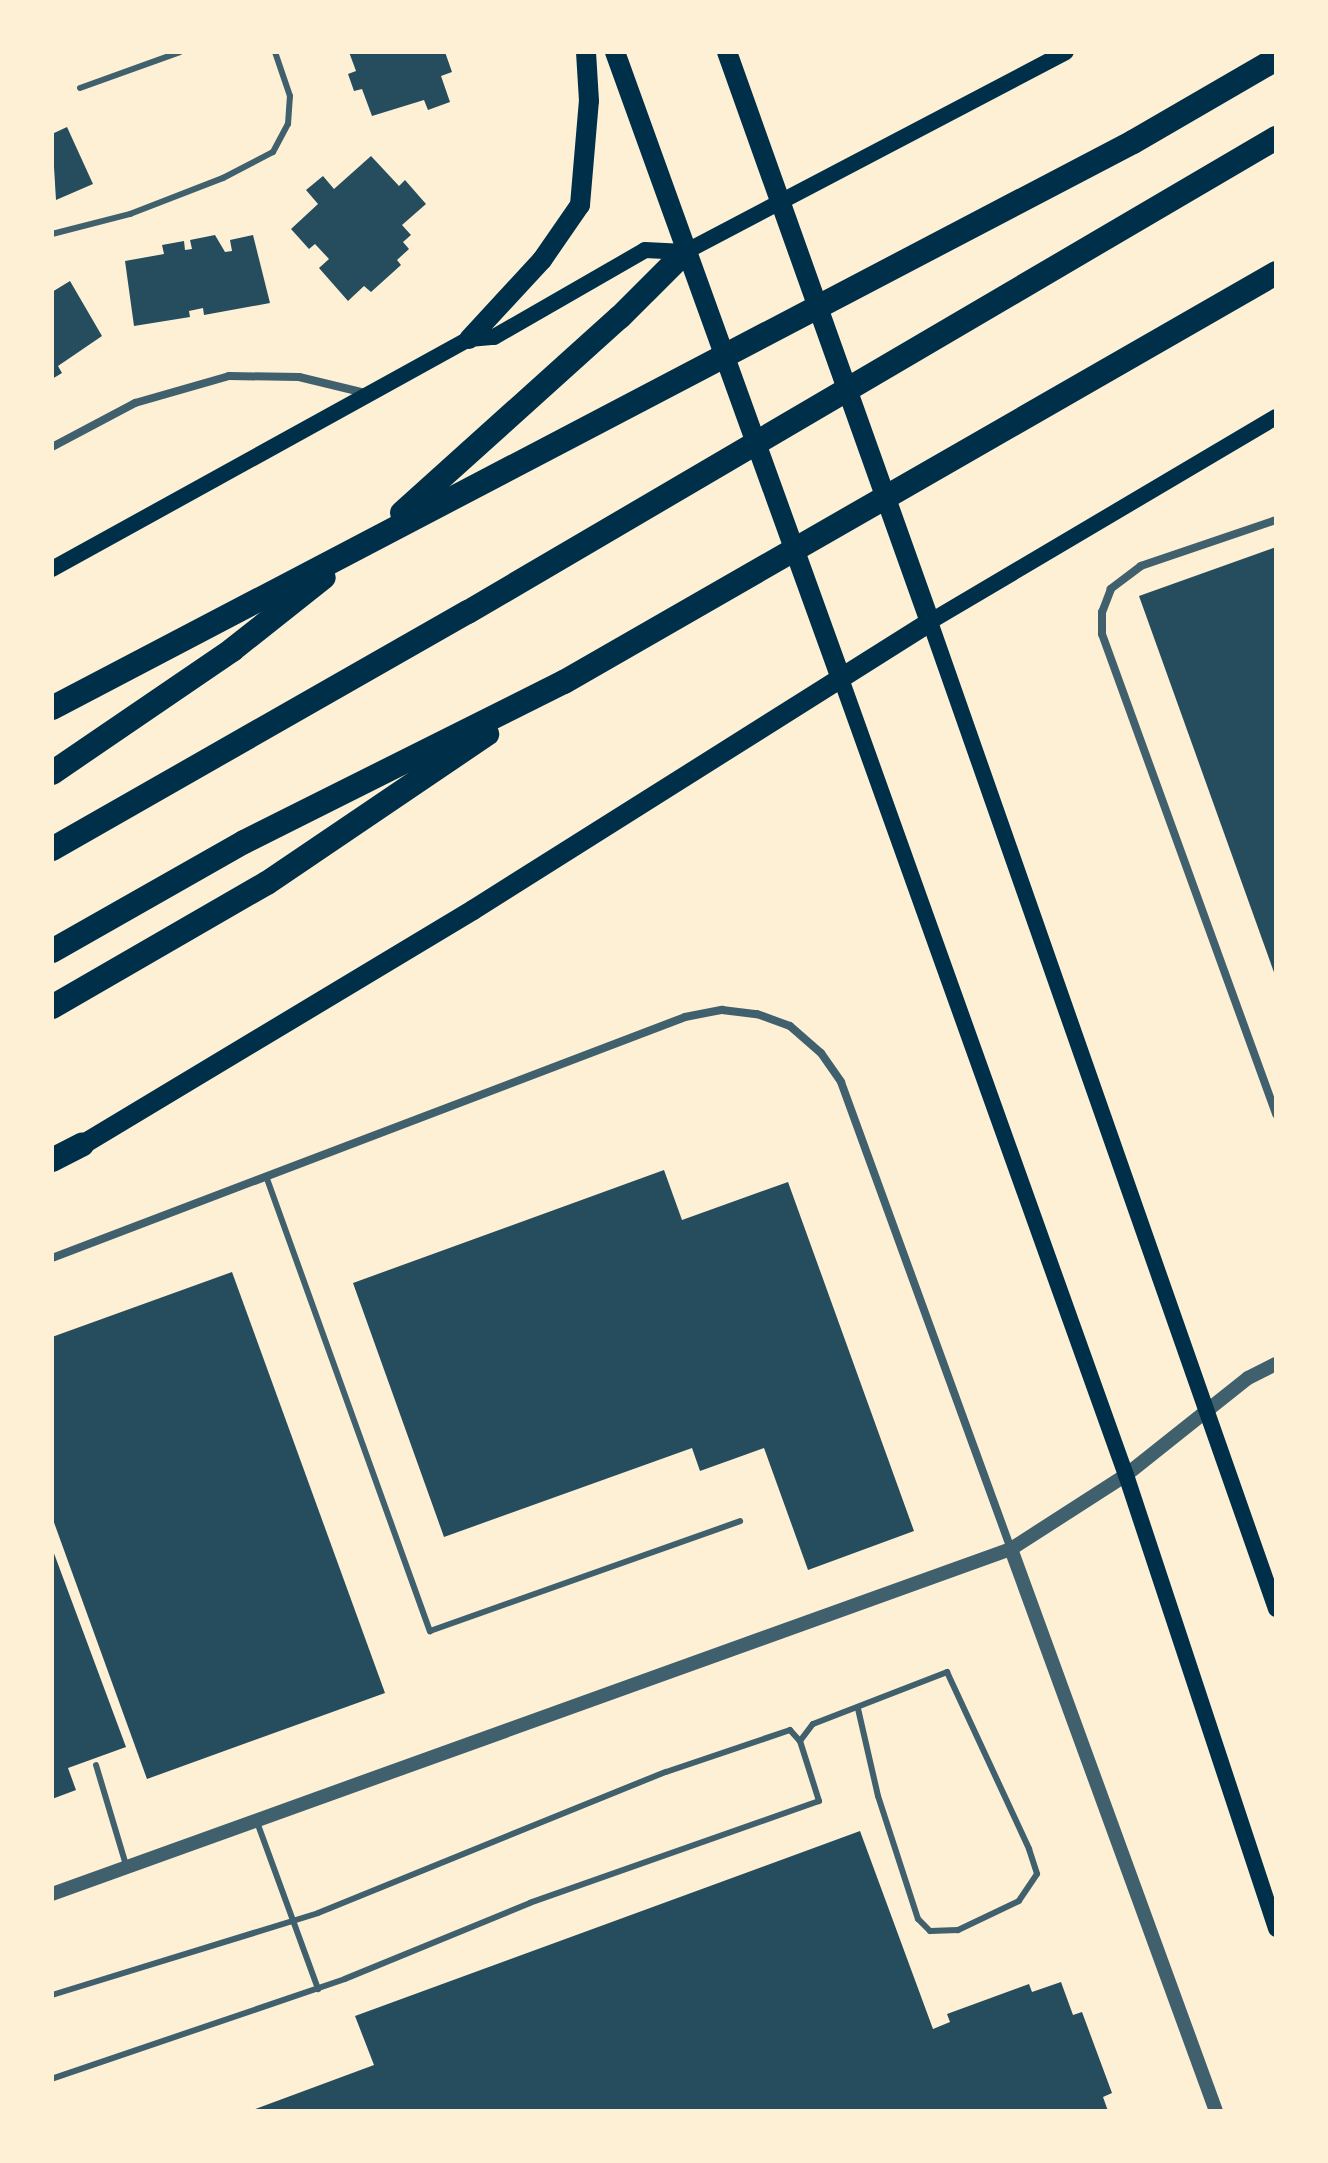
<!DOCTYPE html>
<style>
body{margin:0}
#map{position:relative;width:1328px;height:2163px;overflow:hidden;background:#fdf0d5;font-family:Overpass,sans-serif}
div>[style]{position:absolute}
.building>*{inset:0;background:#264d5e}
.service>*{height:6px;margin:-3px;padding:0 3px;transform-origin:3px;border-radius:3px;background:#3f606c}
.minor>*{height:8px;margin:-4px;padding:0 4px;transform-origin:4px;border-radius:4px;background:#3f606c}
.tertiary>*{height:14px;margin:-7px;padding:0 7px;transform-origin:7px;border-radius:7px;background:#3f606c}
.secondary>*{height:16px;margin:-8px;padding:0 8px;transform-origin:8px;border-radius:8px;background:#003049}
.primary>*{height:20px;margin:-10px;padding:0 10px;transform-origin:10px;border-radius:10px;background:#003049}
.motorway>*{height:24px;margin:-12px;padding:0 12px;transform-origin:12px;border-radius:12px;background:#003049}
span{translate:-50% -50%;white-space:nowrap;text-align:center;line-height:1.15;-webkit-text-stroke:8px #fdf0d5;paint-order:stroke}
.frame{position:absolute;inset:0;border:54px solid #fdf0d5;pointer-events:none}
</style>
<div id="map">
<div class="building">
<i style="clip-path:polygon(349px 52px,445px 52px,452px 72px,441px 76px,450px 102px,428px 110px,424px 100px,372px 116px,362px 89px,354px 91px,348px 74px,356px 71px)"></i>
<i style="clip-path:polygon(67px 127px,93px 184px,56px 200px,52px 134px)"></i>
<i style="clip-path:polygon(371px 156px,399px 186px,405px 180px,426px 204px,402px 225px,411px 235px,403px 242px,409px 249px,397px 260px,401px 265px,371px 292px,364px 286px,348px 301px,319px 268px,329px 259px,315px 244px,309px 249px,291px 229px,318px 204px,306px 190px,323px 176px,334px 189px)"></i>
<i style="clip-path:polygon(215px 235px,225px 252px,232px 251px,230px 240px,253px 235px,270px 303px,204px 315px,203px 308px,189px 311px,190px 317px,134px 326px,125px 261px,164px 254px,162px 245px,184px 241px,185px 250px,192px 249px,190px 240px)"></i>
<i style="clip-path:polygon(70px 281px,102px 336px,58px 366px,62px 373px,52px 379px,52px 292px)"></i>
<i style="clip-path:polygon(1276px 547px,1276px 978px,1139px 596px)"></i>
<i style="clip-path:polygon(664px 1170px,682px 1220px,788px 1182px,914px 1531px,808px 1570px,764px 1448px,700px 1471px,692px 1448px,444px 1537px,353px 1283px)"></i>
<i style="clip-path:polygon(232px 1272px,385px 1693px,147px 1779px,52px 1517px,52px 1337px)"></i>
<i style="clip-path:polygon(52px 1548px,126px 1747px,68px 1768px,76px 1790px,52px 1799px)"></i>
<i style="clip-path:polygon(860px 1831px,933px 2029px,950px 2022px,947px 2014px,1029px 1984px,1032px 1992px,1061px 1982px,1073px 2015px,1082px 2012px,1112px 2093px,1103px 2097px,1108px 2111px,250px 2111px,374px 2065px,355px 2016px)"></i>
</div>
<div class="service">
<i style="left:80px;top:88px;width:106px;rotate:-19.8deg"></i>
<i style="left:52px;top:234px;width:81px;rotate:-14.4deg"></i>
<i style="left:130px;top:214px;width:100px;rotate:-21.2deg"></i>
<i style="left:223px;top:178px;width:56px;rotate:-27.5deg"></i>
<i style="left:273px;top:152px;width:32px;rotate:-62deg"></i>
<i style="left:288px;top:124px;width:28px;rotate:-86deg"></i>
<i style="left:290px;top:96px;width:46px;rotate:-108.8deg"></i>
<i style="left:266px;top:1176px;width:484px;rotate:70.2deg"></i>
<i style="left:430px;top:1631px;width:329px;rotate:-19.5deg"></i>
<i style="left:800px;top:1741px;width:21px;rotate:-53deg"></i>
<i style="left:813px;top:1724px;width:144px;rotate:-21.2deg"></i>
<i style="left:947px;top:1672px;width:195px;rotate:65.1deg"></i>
<i style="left:1029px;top:1849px;width:26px;rotate:72deg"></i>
<i style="left:1037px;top:1874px;width:32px;rotate:124deg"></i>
<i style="left:1019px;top:1901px;width:68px;rotate:154.6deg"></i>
<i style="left:958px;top:1930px;width:28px;rotate:178deg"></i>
<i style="left:930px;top:1931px;width:17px;rotate:-135deg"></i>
<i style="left:918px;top:1919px;width:129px;rotate:-108deg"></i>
<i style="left:878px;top:1796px;width:89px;rotate:-102.9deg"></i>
<i style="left:96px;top:1765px;width:104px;rotate:73.3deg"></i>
<i style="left:257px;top:1822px;width:178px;rotate:69.9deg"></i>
<i style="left:52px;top:1995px;width:278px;rotate:-17.1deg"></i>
<i style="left:318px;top:1913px;width:375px;rotate:-22.1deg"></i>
<i style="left:666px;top:1772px;width:131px;rotate:-18.7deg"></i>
<i style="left:790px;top:1730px;width:15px;rotate:48deg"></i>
<i style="left:800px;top:1741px;width:63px;rotate:72.4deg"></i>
<i style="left:819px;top:1801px;width:306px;rotate:160.6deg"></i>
<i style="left:530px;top:1903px;width:200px;rotate:157.7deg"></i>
<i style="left:345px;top:1979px;width:310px;rotate:161.2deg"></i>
</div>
<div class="minor">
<i style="left:52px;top:447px;width:94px;rotate:-27.9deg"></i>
<i style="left:135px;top:403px;width:98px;rotate:-16deg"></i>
<i style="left:229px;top:376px;width:70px;rotate:0.8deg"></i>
<i style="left:299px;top:377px;width:68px;rotate:13.6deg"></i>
<i style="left:1276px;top:520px;width:143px;rotate:161.2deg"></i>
<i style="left:1141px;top:566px;width:38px;rotate:143deg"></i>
<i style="left:1111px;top:589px;width:25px;rotate:111deg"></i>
<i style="left:1102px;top:612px;width:22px;rotate:90deg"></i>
<i style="left:1102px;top:634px;width:511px;rotate:70.07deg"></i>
<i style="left:52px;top:1258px;width:677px;rotate:-20.84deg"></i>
<i style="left:685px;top:1017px;width:38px;rotate:-11deg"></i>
<i style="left:722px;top:1010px;width:35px;rotate:7deg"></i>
<i style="left:757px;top:1014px;width:35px;rotate:20deg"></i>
<i style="left:790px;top:1026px;width:41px;rotate:41.1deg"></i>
<i style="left:821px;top:1053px;width:35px;rotate:55deg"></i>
<i style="left:841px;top:1082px;width:497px;rotate:70deg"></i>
</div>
<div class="tertiary">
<i style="left:1011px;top:1549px;width:598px;rotate:69.96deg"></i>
<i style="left:52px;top:1894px;width:1019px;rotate:-19.79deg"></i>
<i style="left:1011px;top:1549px;width:137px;rotate:-32.8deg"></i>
<i style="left:1126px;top:1475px;width:156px;rotate:-38.5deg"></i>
<i style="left:1248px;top:1378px;width:31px;rotate:-27deg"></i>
</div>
<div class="secondary">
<i style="left:1276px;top:417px;width:402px;rotate:149.4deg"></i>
<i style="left:930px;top:622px;width:1046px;rotate:70.68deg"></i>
<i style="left:52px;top:569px;width:476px;rotate:-28.9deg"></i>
<i style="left:469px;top:339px;width:25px;rotate:-5deg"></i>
<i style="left:494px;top:337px;width:174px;rotate:-29.9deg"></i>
<i style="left:645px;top:250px;width:40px;rotate:2.9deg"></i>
<i style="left:685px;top:252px;width:430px;rotate:-27.7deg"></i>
<i style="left:840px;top:676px;width:849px;rotate:70.31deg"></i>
<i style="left:1126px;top:1475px;width:478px;rotate:71.7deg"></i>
</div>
<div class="primary">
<i style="left:615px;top:52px;width:663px;rotate:70.17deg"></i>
<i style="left:469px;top:339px;width:108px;rotate:-47.3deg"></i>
<i style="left:542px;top:260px;width:67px;rotate:-55.4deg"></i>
<i style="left:580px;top:205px;width:104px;rotate:-85.1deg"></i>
<i style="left:589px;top:101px;width:49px;rotate:-93.5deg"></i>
<i style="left:82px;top:1145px;width:456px;rotate:-31deg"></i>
<i style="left:473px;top:910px;width:540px;rotate:-32.22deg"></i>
<i style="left:930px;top:622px;width:605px;rotate:-109.6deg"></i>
</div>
<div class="motorway">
<i style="left:402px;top:513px;width:293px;rotate:-42deg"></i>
<i style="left:620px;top:317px;width:92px;rotate:-45deg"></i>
<i style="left:52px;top:708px;width:1220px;rotate:-27.64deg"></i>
<i style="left:1133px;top:142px;width:165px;rotate:-30.1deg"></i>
<i style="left:52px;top:773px;width:218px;rotate:-34.3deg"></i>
<i style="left:232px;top:650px;width:117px;rotate:-38.4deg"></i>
<i style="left:52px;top:849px;width:479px;rotate:-29.7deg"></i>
<i style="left:468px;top:612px;width:937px;rotate:-30.4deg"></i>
<i style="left:52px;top:951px;width:221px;rotate:-29.6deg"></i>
<i style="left:244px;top:842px;width:358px;rotate:-26.6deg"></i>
<i style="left:564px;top:682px;width:821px;rotate:-29.87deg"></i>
<i style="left:52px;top:1007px;width:248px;rotate:-30deg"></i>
<i style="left:267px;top:883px;width:266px;rotate:-34.1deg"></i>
<i style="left:52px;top:1160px;width:34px;rotate:-27deg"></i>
</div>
<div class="frame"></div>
</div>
